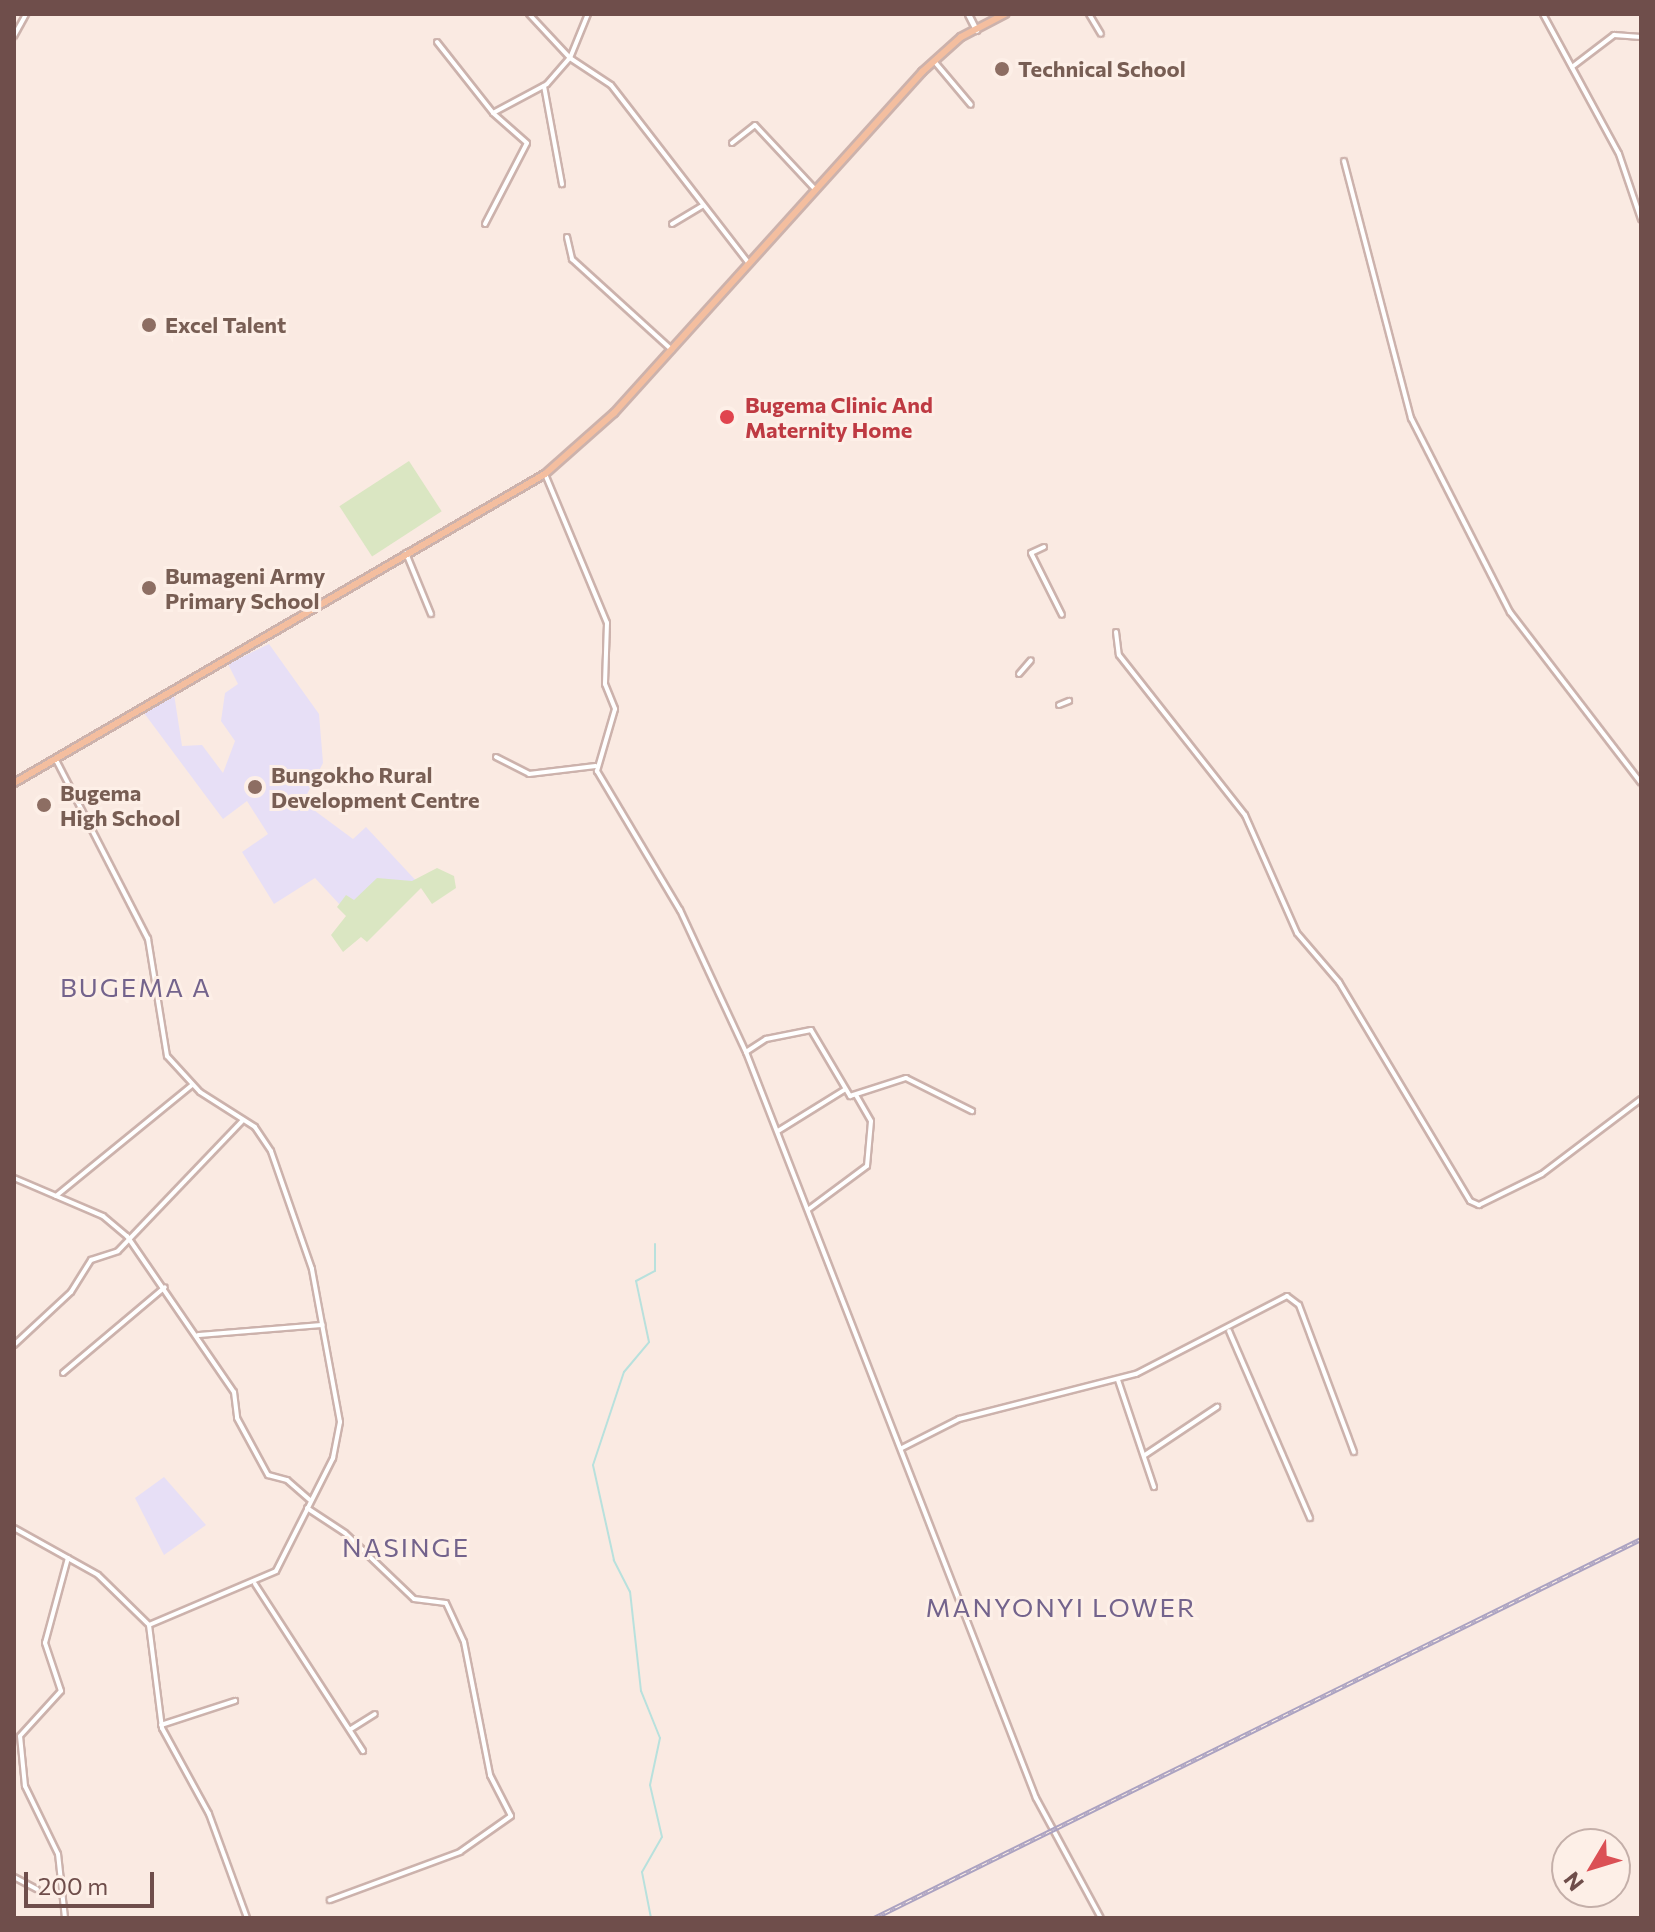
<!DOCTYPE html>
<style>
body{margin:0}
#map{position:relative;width:1655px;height:1932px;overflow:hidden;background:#faeae2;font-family:Commissioner,sans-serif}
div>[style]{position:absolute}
.education>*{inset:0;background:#e7dff6}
.green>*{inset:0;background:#dae6c2;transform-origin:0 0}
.stream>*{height:2px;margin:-1px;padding:0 1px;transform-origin:1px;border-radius:1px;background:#b8e1dd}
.roads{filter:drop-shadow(2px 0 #ccb2ac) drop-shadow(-2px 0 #ccb2ac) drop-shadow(0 2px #ccb2ac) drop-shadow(0 -2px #ccb2ac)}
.street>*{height:4px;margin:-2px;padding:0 2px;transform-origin:2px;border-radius:2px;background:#fff}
.secondary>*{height:5px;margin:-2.5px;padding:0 2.5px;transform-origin:2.5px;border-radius:2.5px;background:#fff}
.primary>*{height:6px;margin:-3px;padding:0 3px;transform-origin:3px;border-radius:3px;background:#f4be9f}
.rail>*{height:5px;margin-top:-2.5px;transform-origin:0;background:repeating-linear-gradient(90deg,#fdefe7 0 6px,#aba2c1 0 12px);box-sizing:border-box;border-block:2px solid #aba2c1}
.dots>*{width:22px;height:22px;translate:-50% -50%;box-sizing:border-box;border:4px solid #fdefe7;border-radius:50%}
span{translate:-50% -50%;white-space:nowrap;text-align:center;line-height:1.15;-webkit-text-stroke:6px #fdefe7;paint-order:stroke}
.education-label{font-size:22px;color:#785e54;font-weight:700}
.left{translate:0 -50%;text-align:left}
.health-label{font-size:22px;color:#be3a42;font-weight:700}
.quarter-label{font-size:26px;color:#73638c;letter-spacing:2px}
.frame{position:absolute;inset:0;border:16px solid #6f4e4b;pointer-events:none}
.north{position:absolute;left:1551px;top:1828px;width:80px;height:80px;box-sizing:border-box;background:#fdefe7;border:2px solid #c4afa9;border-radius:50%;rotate:232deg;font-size:22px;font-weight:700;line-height:32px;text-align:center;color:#6f4e4b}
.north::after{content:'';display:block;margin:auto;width:28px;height:36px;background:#db5055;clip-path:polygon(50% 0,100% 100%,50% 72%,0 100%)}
.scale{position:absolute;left:24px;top:1872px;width:130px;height:36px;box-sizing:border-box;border:4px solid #6f4e4b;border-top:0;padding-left:10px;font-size:24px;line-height:28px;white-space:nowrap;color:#6f4e4b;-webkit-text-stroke:6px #fdefe7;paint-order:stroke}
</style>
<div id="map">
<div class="education">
<i style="clip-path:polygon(269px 644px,319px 714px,323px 763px,303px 802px,353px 839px,366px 827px,420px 885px,368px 935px,315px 878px,274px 904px,242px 852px,268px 834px,247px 801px,223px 819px,144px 713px,174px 694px,182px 746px,202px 745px,223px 773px,235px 741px,221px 721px,225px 693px,238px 684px,228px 664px)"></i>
<i style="clip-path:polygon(164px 1477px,206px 1525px,164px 1555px,135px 1498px)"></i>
</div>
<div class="green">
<i style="left:409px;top:461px;width:60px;height:83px;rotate:57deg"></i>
<i style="clip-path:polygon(437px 868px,454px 876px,456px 888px,432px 904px,421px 888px,367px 942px,361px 937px,343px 952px,331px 935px,346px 916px,337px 907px,346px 895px,354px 900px,377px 878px,412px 881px)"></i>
</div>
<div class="stream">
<i style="left:651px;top:1918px;width:47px;rotate:-101.1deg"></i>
<i style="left:642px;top:1872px;width:40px;rotate:-60.3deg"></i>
<i style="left:662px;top:1837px;width:53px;rotate:-103deg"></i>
<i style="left:650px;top:1785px;width:48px;rotate:-78deg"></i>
<i style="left:660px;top:1738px;width:51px;rotate:-112deg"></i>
<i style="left:641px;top:1691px;width:100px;rotate:-96.3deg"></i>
<i style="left:630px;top:1592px;width:36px;rotate:-117deg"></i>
<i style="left:614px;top:1560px;width:97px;rotate:-102.5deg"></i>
<i style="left:593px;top:1465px;width:98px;rotate:-71.6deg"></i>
<i style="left:624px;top:1372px;width:39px;rotate:-50deg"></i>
<i style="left:649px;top:1342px;width:62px;rotate:-102deg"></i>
<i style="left:636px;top:1281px;width:21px;rotate:-28deg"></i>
<i style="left:655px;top:1271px;width:27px;rotate:-90deg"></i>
</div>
<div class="roads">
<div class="street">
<i style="left:529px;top:14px;width:60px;rotate:47deg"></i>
<i style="left:570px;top:58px;width:49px;rotate:33.4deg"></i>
<i style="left:611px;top:85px;width:224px;rotate:52.3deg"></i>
<i style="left:1089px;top:14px;width:23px;rotate:59deg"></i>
<i style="left:1543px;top:14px;width:159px;rotate:61.5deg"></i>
<i style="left:1619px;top:154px;width:69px;rotate:71.3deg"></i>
<i style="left:14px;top:36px;width:25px;rotate:-61deg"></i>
<i style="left:437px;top:42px;width:90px;rotate:51.7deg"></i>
<i style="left:493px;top:113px;width:61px;rotate:-28.2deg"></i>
<i style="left:547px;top:84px;width:35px;rotate:-49deg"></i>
<i style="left:570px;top:58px;width:48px;rotate:-67.8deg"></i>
<i style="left:934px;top:61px;width:57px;rotate:49.9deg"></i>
<i style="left:1572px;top:67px;width:53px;rotate:-37.3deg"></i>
<i style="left:1614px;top:35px;width:27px;rotate:4deg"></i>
<i style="left:544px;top:86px;width:100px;rotate:79.6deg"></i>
<i style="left:732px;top:143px;width:29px;rotate:-38deg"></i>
<i style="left:755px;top:125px;width:86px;rotate:46.9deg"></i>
<i style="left:1344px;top:161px;width:266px;rotate:75.4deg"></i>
<i style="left:1411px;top:418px;width:218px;rotate:63deg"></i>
<i style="left:1510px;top:612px;width:215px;rotate:52.5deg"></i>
<i style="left:485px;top:224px;width:91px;rotate:-62.6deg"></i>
<i style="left:527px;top:143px;width:45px;rotate:-138.6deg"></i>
<i style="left:672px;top:224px;width:35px;rotate:-31deg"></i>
<i style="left:567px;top:237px;width:23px;rotate:77deg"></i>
<i style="left:572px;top:259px;width:135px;rotate:42.3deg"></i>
<i style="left:545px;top:474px;width:161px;rotate:67.4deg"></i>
<i style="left:607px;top:623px;width:61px;rotate:91.9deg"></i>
<i style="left:605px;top:684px;width:27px;rotate:68deg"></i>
<i style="left:615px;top:709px;width:65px;rotate:106.2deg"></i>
<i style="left:597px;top:771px;width:162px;rotate:59.2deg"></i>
<i style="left:680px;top:910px;width:157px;rotate:65.1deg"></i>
<i style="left:746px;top:1052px;width:800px;rotate:68.76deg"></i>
<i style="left:1036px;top:1798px;width:136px;rotate:61.6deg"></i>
<i style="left:1044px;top:547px;width:14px;rotate:155deg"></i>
<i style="left:1031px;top:553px;width:69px;rotate:63.4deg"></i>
<i style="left:406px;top:553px;width:66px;rotate:67.7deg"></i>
<i style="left:1116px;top:632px;width:23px;rotate:83deg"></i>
<i style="left:1119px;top:655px;width:204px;rotate:51.8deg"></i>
<i style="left:1245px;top:815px;width:129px;rotate:66.2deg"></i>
<i style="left:1297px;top:933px;width:65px;rotate:49.4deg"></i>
<i style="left:1339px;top:982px;width:255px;rotate:59.1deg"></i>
<i style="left:1470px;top:1201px;width:10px;rotate:24deg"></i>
<i style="left:1479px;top:1205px;width:70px;rotate:-26.2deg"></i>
<i style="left:1542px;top:1174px;width:124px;rotate:-37.1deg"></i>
<i style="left:1019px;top:674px;width:18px;rotate:-49deg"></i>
<i style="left:1059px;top:705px;width:11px;rotate:-22deg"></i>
<i style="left:496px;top:757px;width:37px;rotate:27deg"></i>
<i style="left:529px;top:774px;width:67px;rotate:-6.8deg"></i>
<i style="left:746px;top:1052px;width:24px;rotate:-33deg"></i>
<i style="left:766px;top:1039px;width:46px;rotate:-11.3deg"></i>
<i style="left:811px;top:1030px;width:77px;rotate:59.4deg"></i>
<i style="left:850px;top:1096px;width:59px;rotate:-17.8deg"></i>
<i style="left:906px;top:1078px;width:74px;rotate:26.6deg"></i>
<i style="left:778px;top:1131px;width:78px;rotate:-31.8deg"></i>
<i style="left:14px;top:1178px;width:97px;rotate:23.1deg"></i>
<i style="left:103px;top:1216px;width:31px;rotate:40deg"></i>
<i style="left:127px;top:1236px;width:189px;rotate:55.6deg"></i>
<i style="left:234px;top:1392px;width:26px;rotate:83deg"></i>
<i style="left:237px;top:1418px;width:65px;rotate:61.5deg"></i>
<i style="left:268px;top:1475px;width:20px;rotate:15deg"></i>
<i style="left:287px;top:1480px;width:30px;rotate:41deg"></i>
<i style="left:56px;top:1196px;width:176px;rotate:-39.2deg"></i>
<i style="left:809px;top:1209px;width:72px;rotate:-36.6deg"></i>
<i style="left:867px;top:1166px;width:45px;rotate:-84.9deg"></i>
<i style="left:871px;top:1121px;width:30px;rotate:-120deg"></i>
<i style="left:1229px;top:1331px;width:204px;rotate:66.6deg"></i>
<i style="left:198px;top:1335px;width:125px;rotate:-4.6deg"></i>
<i style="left:14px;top:1345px;width:78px;rotate:-42.9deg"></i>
<i style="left:71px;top:1292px;width:38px;rotate:-58deg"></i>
<i style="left:91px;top:1260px;width:28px;rotate:-18deg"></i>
<i style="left:118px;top:1251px;width:181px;rotate:-46.3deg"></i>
<i style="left:63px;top:1373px;width:133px;rotate:-40.1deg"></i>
<i style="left:1118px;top:1380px;width:113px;rotate:71.4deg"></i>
<i style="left:902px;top:1448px;width:64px;rotate:-27deg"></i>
<i style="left:959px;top:1419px;width:183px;rotate:-14.3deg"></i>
<i style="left:1136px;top:1374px;width:170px;rotate:-27.3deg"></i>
<i style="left:1287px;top:1296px;width:15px;rotate:37deg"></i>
<i style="left:1299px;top:1305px;width:157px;rotate:69.5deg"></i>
<i style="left:1145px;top:1455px;width:87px;rotate:-33.7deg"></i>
<i style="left:307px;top:1508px;width:45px;rotate:33.3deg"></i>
<i style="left:345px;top:1533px;width:95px;rotate:43.7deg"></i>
<i style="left:414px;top:1599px;width:32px;rotate:7deg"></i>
<i style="left:446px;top:1603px;width:43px;rotate:65.2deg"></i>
<i style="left:464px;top:1642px;width:136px;rotate:78.9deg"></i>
<i style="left:490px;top:1775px;width:46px;rotate:62.9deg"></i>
<i style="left:511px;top:1816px;width:62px;rotate:144.8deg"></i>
<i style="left:460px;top:1852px;width:139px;rotate:159.7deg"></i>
<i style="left:14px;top:1528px;width:96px;rotate:29.2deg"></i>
<i style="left:98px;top:1575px;width:71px;rotate:44.4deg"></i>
<i style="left:149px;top:1625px;width:138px;rotate:-23deg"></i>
<i style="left:276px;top:1571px;width:127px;rotate:-63.2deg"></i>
<i style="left:333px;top:1458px;width:37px;rotate:-79deg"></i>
<i style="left:340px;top:1422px;width:156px;rotate:-100.4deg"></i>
<i style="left:312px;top:1269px;width:125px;rotate:-109.2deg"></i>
<i style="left:271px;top:1151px;width:29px;rotate:-124deg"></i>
<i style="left:255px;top:1127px;width:65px;rotate:-147.5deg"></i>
<i style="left:200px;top:1092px;width:49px;rotate:-132.5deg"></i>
<i style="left:167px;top:1056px;width:119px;rotate:-99.2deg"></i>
<i style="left:148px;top:939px;width:201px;rotate:-117.2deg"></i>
<i style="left:255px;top:1584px;width:199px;rotate:57.1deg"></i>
<i style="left:149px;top:1625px;width:104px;rotate:82.8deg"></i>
<i style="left:162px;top:1728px;width:98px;rotate:61.3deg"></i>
<i style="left:209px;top:1814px;width:111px;rotate:69.9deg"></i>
<i style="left:161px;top:1725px;width:78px;rotate:-18deg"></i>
<i style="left:351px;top:1729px;width:28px;rotate:-32deg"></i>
<i style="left:14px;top:1877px;width:26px;rotate:28deg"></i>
<i style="left:65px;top:1918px;width:64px;rotate:-96.2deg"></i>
<i style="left:58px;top:1854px;width:76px;rotate:-115.9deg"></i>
<i style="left:25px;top:1786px;width:50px;rotate:-95.7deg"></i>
<i style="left:20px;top:1736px;width:61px;rotate:-47.7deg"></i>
<i style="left:61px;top:1691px;width:51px;rotate:-108.4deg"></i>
<i style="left:45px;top:1643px;width:88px;rotate:-74.9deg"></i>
</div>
<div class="secondary">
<i style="left:968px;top:14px;width:18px;rotate:63deg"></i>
</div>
<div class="primary">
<i style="left:14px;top:783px;width:614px;rotate:-30.2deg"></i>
<i style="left:545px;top:474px;width:92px;rotate:-41.5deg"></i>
<i style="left:614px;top:413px;width:460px;rotate:-47.9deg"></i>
<i style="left:922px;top:72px;width:52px;rotate:-41.9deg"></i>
<i style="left:961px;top:37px;width:50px;rotate:-27.6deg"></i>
</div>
</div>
<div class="rail">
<i style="left:874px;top:1918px;width:856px;rotate:-26.3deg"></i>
</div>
<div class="dots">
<i style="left:1002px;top:69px;background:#8d6e63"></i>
<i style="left:149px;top:325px;background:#8d6e63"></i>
<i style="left:727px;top:417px;background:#e0444e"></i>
<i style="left:149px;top:588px;background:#8d6e63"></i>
<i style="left:255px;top:787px;background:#8d6e63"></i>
<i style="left:44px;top:805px;background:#8d6e63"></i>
</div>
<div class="education-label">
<span class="left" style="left:1018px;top:69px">Technical School</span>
<span class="left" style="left:165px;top:325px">Excel Talent</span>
<span class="left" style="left:165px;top:588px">Bumageni Army<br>Primary School</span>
<span class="left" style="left:271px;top:787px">Bungokho Rural<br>Development Centre</span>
<span class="left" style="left:60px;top:805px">Bugema<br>High School</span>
</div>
<div class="health-label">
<span class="left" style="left:745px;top:417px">Bugema Clinic And<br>Maternity Home</span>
</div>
<div class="quarter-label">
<span style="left:136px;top:987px">BUGEMA A</span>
<span style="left:406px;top:1547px">NASINGE</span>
<span style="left:1061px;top:1607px">MANYONYI LOWER</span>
</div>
<div class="frame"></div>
<div class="north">N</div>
<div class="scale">200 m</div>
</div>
